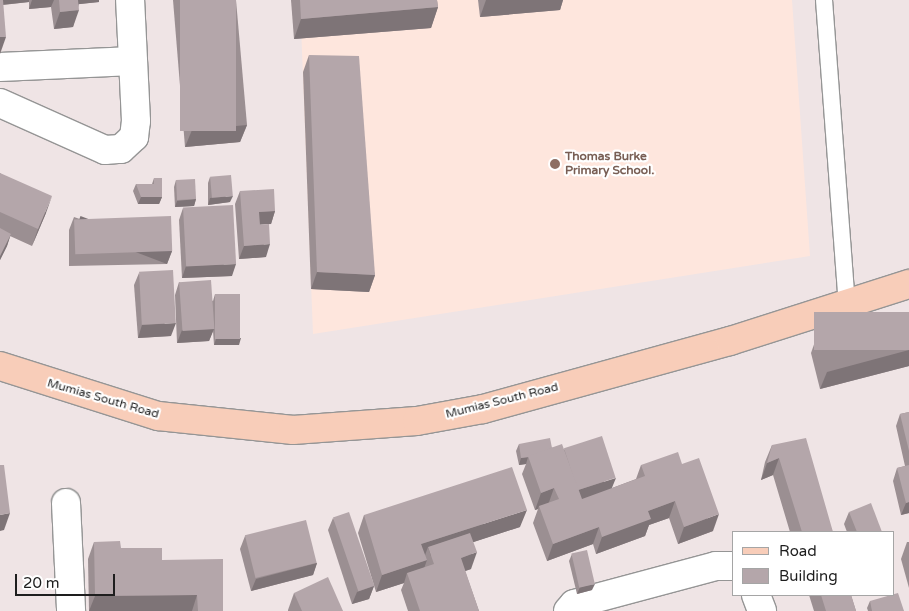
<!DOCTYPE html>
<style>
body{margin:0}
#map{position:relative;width:909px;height:611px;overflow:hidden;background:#efe4e5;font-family:"Varela Round",sans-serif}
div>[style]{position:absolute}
.education>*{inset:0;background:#fee6dd}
.roads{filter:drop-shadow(1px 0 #959595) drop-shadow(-1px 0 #959595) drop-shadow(0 1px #959595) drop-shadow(0 -1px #959595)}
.service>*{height:16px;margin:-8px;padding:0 8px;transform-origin:8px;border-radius:8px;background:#fff}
.minor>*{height:28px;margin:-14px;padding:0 14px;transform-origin:14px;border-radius:14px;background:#fff}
.secondary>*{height:28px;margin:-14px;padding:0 14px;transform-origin:14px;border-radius:14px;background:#f8cdb9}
.wall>*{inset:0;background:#9b8f92}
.shaded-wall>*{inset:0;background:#7e7477;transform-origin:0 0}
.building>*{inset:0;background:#b4a6aa;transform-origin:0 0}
.dots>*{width:14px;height:14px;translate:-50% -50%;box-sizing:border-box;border:2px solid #fff;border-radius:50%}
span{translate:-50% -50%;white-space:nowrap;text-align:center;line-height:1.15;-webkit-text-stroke:4.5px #fff;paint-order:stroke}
.education-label{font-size:12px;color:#785e54;font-weight:700}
.left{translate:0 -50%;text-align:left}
.street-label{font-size:12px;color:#1e1e1e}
.legend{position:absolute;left:732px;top:531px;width:162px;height:65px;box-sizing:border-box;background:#fff;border:1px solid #a5a5a5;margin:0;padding:6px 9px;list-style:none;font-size:15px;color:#1e1e1e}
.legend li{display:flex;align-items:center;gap:10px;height:25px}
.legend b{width:25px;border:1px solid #a5a5a5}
.scale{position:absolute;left:15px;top:574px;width:100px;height:22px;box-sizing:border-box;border:2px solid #1e1e1e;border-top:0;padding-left:6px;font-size:15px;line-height:18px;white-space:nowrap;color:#1e1e1e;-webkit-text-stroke:4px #fff;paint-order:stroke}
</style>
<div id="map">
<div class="education">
<i style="clip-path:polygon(300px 0,792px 0,810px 256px,313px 334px)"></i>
</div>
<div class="roads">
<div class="service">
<i style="left:824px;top:0;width:306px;rotate:85.7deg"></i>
</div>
<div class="minor">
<i style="left:0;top:67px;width:133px;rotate:-2.6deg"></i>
<i style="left:0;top:103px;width:115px;rotate:24.1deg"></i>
<i style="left:105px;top:150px;width:16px;rotate:-4deg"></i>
<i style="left:121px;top:149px;width:18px;rotate:-43deg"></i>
<i style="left:134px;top:137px;width:16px;rotate:-83deg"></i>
<i style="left:136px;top:121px;width:121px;rotate:-92.8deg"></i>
<i style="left:66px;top:503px;width:108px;rotate:87.3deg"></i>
<i style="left:756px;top:595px;width:17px;rotate:69deg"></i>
<i style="left:568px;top:611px;width:9px;rotate:-49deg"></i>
<i style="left:574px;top:604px;width:147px;rotate:-15deg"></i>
<i style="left:716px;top:566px;width:17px"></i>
</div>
<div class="secondary">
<i style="left:0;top:366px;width:166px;rotate:17.6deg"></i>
<i style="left:158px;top:416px;width:136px;rotate:5.9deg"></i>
<i style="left:293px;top:430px;width:124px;rotate:-4.2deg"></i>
<i style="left:417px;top:421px;width:67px;rotate:-10.3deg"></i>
<i style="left:483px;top:409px;width:256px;rotate:-15.4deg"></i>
<i style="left:730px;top:341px;width:188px;rotate:-17.7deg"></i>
</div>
</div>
<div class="wall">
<i style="clip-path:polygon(0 0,99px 0,99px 2px,79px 4px,73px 27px,54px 29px,51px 7px,29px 9px,29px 2px,3px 5px,0 54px)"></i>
<i style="clip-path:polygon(173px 0,236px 0,247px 125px,240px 142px,185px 147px)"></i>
<i style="clip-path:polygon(291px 0,437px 0,438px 7px,431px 28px,294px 39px)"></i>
<i style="clip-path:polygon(478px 0,563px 0,560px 10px,480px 17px)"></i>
<i style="clip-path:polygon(309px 55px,375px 275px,369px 292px,311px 289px,303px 72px)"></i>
<i style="clip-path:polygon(0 173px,46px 213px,32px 246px,10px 236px,7px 246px,0 260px)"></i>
<i style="clip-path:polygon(210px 177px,230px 202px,208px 205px,208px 183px)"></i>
<i style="clip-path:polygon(154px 178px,162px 197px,159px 204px,138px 204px,133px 191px,136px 184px,152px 184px)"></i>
<i style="clip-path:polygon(176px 180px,196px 199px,194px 206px,175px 207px,174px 187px)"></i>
<i style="clip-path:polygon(240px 191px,275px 211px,271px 224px,260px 224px,266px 257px,239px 259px,235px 204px)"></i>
<i style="clip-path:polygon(183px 208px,232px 276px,182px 278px,179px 220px)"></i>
<i style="clip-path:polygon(74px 217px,172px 251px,167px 264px,69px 266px,69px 230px)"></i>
<i style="clip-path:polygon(139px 273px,171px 336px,138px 338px,134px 285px)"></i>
<i style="clip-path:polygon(179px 282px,213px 301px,215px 294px,239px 345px,214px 345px,213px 331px,209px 341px,177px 343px,175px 295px)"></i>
<i style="clip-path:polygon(909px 312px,909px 366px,820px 389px,811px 353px,817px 336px)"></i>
<i style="clip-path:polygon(909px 412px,909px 513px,901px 515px,893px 481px,897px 468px,905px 466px,896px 426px,900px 414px)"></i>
<i style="clip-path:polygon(519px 444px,564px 449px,612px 488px,636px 479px,641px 465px,682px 464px,713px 531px,678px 544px,669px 518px,649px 525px,645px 536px,596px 554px,593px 544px,547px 561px,533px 523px,538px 509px,535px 510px,522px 474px,526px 464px,519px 465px,516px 451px)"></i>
<i style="clip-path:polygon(772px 445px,833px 532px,790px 532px,773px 475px,761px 480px,765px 462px)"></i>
<i style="clip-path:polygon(849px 512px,882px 532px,847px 532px,844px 524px)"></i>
<i style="clip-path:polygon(364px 515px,520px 527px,473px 542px,471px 569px,465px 571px,479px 611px,408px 611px,401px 590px,404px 583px,376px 592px,358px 533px)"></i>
<i style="clip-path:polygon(333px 518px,374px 586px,369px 599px,352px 604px,328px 530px)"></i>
<i style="clip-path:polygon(245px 536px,317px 563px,313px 575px,251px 591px,240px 549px)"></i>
<i style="clip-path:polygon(94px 542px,121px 548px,162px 560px,223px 611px,89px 611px,88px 559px)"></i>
<i style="clip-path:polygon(907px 542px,909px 542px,909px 588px,901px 559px)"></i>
<i style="clip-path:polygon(572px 554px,592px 590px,577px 594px,569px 561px)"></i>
<i style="clip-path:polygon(294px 593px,343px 611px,288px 611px,288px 610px)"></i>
<i style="clip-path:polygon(809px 595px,851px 595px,856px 611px,814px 611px)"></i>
<i style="clip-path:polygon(870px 601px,904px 611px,868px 611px,867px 608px)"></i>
</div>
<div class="shaded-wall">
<i style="clip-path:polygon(0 0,29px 0,29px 2px,0 5px)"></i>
<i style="clip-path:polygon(32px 0,54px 0,51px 7px,29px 9px)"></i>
<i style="clip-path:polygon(72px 0,99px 0,99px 2px,71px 5px)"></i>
<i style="clip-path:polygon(486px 0,563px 0,560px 10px,480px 17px)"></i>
<i style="clip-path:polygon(438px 7px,431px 28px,294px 39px,301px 19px)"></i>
<i style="clip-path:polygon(79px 10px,73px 27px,54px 29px,60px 12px)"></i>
<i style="clip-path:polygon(0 37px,6px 37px,0 54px)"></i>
<i style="clip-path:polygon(247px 125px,240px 142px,185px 147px,192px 130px)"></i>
<i style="clip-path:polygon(52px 196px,46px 213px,32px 246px,38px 229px)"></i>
<i style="clip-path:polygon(233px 196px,230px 202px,208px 205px,210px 198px)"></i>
<i style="clip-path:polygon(141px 197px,162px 197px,159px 204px,138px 204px)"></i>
<i style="clip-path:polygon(196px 199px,194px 206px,175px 207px,177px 201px)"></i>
<i style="clip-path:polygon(275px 211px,271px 224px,255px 225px,259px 212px)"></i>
<i style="clip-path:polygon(11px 234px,7px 246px,0 260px,0 256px)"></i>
<i style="clip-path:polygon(270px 244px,266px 257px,239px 259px,244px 246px)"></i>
<i style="left:172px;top:251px;width:14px;height:98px;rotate:111deg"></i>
<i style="clip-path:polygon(236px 264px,232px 276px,182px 278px,186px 266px)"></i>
<i style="clip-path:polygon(317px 272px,375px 275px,369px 292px,311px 289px)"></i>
<i style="clip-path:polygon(176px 323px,171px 336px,138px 338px,142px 325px)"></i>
<i style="clip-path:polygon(214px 329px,209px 341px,177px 343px,182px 330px)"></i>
<i style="clip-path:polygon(241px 338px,239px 345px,214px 345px,216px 339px)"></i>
<i style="clip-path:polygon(909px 350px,909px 366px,820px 389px,827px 372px)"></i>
<i style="clip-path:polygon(528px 457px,526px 464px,519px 465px,521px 458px)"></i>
<i style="clip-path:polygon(779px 458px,773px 475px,761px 480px,767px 463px)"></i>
<i style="clip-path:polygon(616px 478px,611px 490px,573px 503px,578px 490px)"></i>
<i style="clip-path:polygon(554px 488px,548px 505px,539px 506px,538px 509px,535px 510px,541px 493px)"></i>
<i style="clip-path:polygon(675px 501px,669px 518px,649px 525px,645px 536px,596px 554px,602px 537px,648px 511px)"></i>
<i style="clip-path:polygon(909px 502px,909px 513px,901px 515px,906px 503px)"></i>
<i style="clip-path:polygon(527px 510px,520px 527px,431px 556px,428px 547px,424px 558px,421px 544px)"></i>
<i style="clip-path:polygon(10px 513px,4px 530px,0 531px,0 515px)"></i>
<i style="clip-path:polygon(719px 514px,713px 531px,678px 544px,684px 527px)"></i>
<i style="clip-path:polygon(599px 527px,593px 544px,547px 561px,553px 544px)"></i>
<i style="clip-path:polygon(477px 552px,471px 569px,454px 575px,461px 558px)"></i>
<i style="clip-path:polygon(427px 560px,421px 577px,407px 573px,404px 583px,376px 592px,382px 575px)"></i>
<i style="clip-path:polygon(317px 563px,313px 575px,251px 591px,256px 579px)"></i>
<i style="clip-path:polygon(595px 584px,592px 590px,577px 594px,580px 587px)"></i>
<i style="clip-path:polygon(374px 586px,369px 599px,352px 604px,357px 592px)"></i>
<i style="clip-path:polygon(197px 595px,192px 611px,89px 611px,95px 596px)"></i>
</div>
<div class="building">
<i style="clip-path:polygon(0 0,3px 0,6px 37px,0 37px)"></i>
<i style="clip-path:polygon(59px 0,78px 0,79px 10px,60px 12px)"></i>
<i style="left:180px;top:0;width:56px;height:131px"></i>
<i style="clip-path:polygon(300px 0,437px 0,438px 7px,301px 19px)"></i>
<i style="clip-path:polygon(309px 55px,359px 56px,375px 275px,317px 272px)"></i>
<i style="clip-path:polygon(0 173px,52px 196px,38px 229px,0 212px)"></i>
<i style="left:231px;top:175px;width:21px;height:21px;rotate:85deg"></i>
<i style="clip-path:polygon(154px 178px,162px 178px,162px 197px,141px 197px,136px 184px,154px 184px)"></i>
<i style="left:195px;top:179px;width:20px;height:19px;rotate:87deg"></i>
<i style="clip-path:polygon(274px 189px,275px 211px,259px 212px,260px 225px,269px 224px,270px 244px,244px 246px,240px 191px)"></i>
<i style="left:233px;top:205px;width:59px;height:50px;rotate:87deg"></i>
<i style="left:171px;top:216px;width:35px;height:97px;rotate:88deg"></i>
<i style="clip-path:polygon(0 228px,11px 234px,0 256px)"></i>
<i style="left:173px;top:270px;width:53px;height:34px;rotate:87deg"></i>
<i style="left:211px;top:280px;width:49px;height:32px;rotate:86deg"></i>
<i style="left:215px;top:294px;width:25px;height:45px"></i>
<i style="left:909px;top:312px;width:38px;height:95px;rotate:90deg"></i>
<i style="clip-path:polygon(909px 412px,909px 451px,900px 414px)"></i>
<i style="left:602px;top:436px;width:44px;height:40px;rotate:72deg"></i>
<i style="clip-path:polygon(550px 438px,552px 448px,529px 457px,521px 458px,519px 444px)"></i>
<i style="clip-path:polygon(806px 438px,833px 532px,802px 532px,779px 458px,767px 463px,772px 445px)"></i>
<i style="clip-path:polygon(562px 444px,582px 499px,645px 476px,641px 465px,678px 452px,682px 464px,699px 458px,719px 514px,684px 527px,675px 501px,648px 511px,651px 519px,602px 537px,599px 527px,553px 544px,539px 506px,559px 499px,554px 488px,541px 493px,528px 456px)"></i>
<i style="clip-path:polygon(0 465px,4px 465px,10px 513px,0 515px)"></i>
<i style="clip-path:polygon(909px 465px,909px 502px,906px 503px,897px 468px)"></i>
<i style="clip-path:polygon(512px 467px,527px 510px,421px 544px,427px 560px,382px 575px,364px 515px)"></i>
<i style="clip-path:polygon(871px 503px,882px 532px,857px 532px,849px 512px)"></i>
<i style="left:349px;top:512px;width:78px;height:17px;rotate:71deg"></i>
<i style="left:306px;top:520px;width:44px;height:63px;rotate:76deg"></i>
<i style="clip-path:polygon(470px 533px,477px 552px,461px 558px,479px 611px,420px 611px,407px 573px,434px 564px,428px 547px)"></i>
<i style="clip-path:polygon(120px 541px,121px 548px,162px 548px,162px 560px,223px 559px,223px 611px,198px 611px,197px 595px,95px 596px,94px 542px)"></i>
<i style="left:587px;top:550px;width:35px;height:16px;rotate:77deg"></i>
<i style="clip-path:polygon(328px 577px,343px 611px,302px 611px,294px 593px)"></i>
<i style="clip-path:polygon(898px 593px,904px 611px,872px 611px,870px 601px)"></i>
<i style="clip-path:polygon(821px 595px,851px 595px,856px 611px,826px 611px)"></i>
</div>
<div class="dots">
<i style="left:555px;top:164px;background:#8d6e63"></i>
</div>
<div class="education-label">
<span class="left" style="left:565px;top:164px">Thomas Burke<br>Primary School.</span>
</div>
<div class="street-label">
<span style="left:103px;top:399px;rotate:16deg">Mumias South Road</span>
<span style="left:502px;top:401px;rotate:-14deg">Mumias South Road</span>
</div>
<ul class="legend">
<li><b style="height:6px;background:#f8cdb9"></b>Road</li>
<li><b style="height:14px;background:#b4a6aa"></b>Building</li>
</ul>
<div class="scale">20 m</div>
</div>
